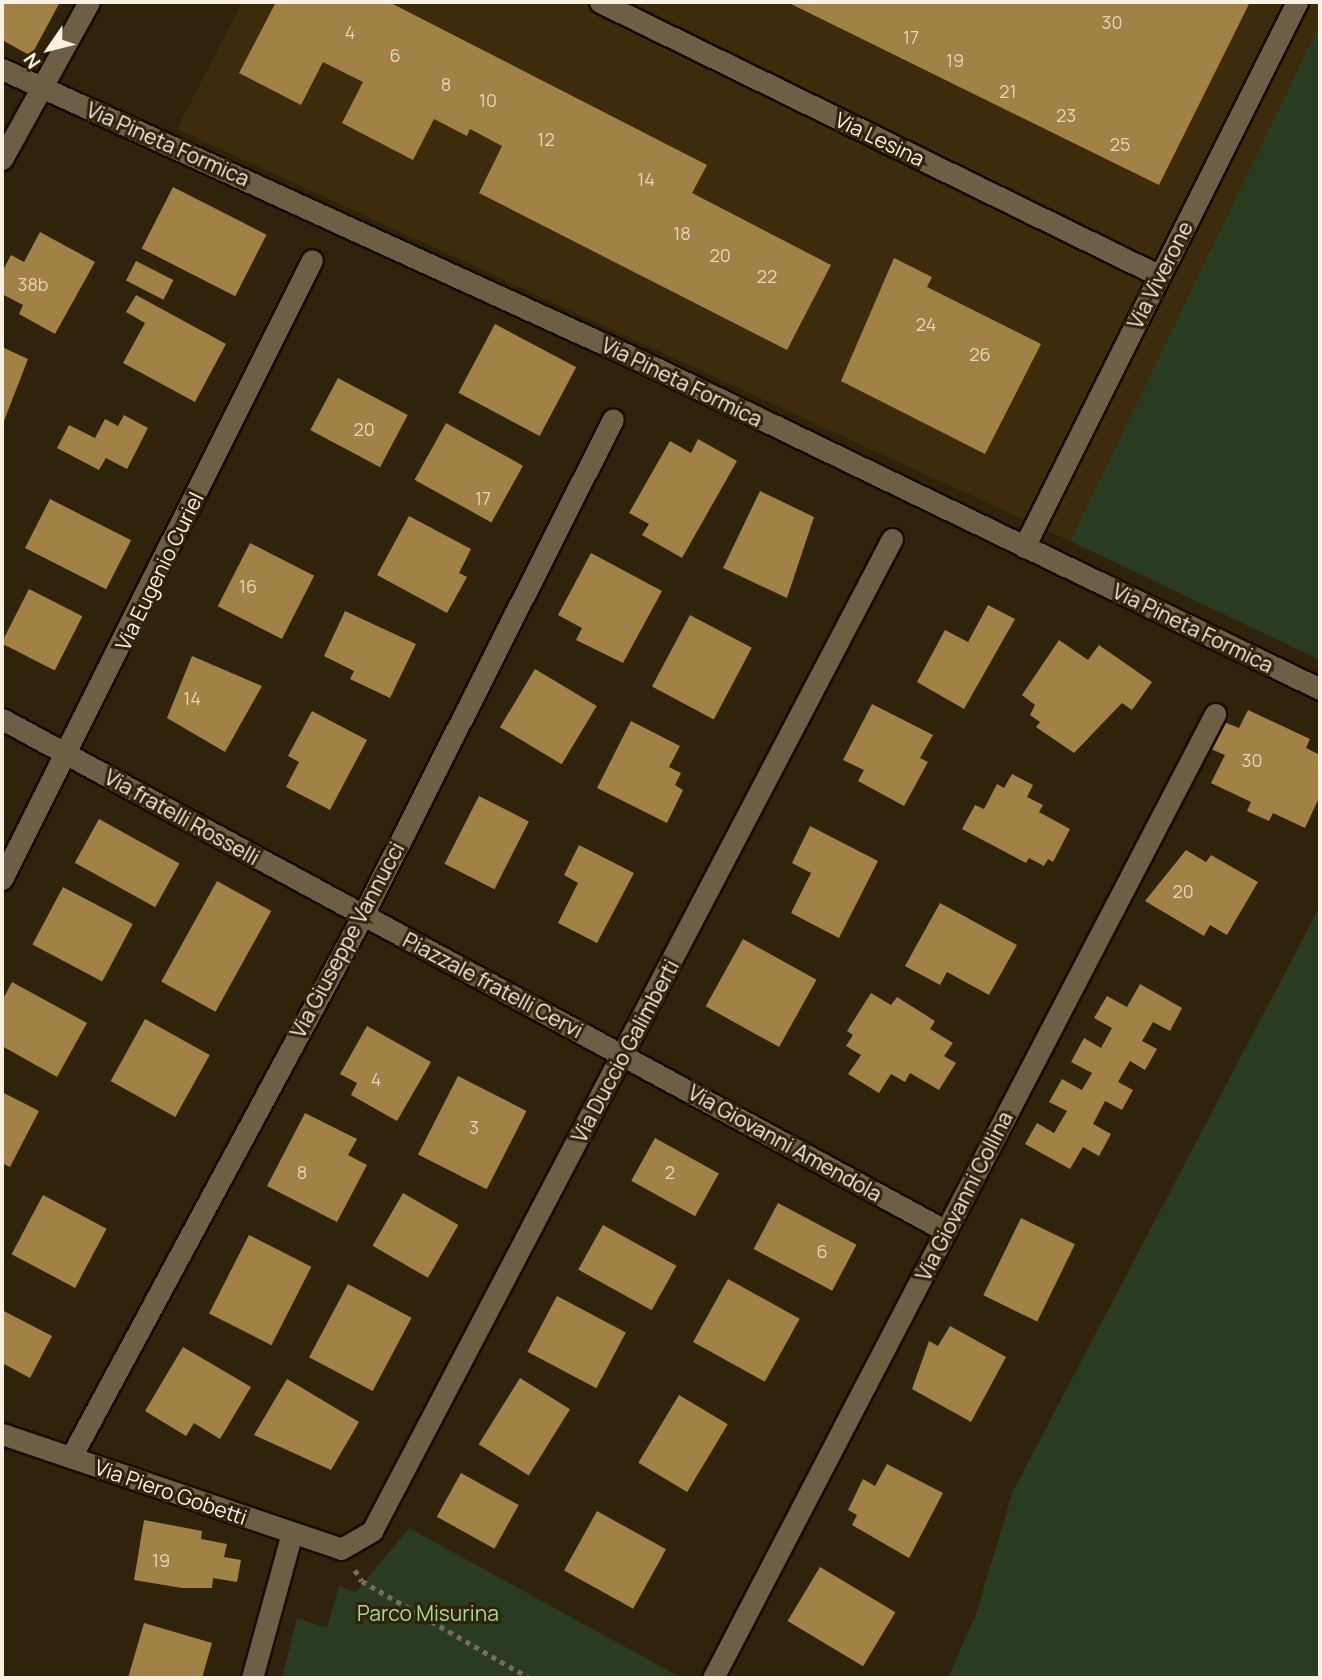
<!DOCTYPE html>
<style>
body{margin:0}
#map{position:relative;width:1322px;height:1680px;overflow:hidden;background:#30230b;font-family:Manrope,sans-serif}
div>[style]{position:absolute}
.built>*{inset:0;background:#3c2c0c}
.green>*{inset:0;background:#293b20}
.building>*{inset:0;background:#a18146;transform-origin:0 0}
.path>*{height:4.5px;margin-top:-2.25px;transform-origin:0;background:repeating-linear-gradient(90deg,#786d58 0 5px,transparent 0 10px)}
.roads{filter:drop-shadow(2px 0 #180c00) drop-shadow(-2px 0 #180c00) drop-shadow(0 2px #180c00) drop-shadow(0 -2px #180c00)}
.minor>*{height:21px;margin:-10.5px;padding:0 10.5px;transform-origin:10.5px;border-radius:10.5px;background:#6d5e45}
.tertiary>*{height:21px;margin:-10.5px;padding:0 10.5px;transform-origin:10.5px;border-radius:10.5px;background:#6d5e45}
span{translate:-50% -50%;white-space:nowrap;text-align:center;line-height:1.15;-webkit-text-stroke:6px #30230b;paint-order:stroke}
.number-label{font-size:18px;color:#e3d5bb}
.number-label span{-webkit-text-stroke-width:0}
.street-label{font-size:21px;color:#f9f1e2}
.park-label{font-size:21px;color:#a6d98c}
.frame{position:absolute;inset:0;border:4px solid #f9f1e2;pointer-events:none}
.north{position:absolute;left:14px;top:14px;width:70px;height:70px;-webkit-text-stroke:5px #30230b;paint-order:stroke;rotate:235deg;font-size:19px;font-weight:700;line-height:28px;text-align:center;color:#f9f1e2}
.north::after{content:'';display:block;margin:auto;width:24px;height:32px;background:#f9f1e2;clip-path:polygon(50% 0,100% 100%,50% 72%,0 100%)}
</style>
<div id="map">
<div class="built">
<i style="clip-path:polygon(242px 2px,1320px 2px,1320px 23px,1070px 541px,177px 129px)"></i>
</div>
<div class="green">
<i style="clip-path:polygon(1320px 23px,1320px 660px,1070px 541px)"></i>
<i style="clip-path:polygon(1320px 906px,1320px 1678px,948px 1678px,976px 1614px,1013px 1491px)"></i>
<i style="clip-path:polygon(409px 1528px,682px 1678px,282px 1678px,297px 1618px,327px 1628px,339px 1586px,356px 1592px)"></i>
</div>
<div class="building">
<i style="clip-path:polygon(2px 2px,60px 2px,31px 56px,2px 40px)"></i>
<i style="clip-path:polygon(276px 2px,389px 2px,707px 165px,692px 193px,831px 265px,787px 350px,479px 193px,502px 146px,470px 129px,467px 136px,434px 119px,413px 160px,342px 123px,363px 82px,323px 62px,301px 105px,239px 73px)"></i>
<i style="clip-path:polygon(787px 2px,1250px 2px,1159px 185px)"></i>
<i style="left:173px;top:187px;width:105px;height:69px;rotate:27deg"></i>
<i style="clip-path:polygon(40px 232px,95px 262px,55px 334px,19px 314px,23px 305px,2px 294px,2px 272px,11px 255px,24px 262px)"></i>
<i style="clip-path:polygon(894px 258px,932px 277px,927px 287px,1041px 344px,985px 454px,841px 381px)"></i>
<i style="left:136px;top:261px;width:42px;height:22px;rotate:27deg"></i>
<i style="clip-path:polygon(136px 295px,226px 344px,195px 402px,123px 363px,145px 323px,126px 312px)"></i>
<i style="left:495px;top:324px;width:92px;height:78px;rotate:28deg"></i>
<i style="clip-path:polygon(2px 347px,28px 359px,2px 426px)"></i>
<i style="left:338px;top:378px;width:79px;height:59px;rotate:28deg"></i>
<i style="clip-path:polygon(124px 415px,148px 428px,127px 469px,106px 458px,99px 470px,57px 448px,69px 425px,95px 438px,105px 419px,118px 426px)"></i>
<i style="left:446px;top:423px;width:88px;height:65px;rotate:29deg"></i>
<i style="clip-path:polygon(698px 439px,737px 461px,682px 558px,642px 535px,649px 524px,629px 513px,670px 441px,691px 453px)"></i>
<i style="clip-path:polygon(760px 491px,814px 517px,787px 598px,723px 568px)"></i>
<i style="left:50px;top:499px;width:91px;height:55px;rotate:27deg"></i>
<i style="clip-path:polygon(409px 516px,471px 549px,459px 573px,467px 577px,447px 613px,377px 575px)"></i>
<i style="left:250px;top:543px;width:72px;height:71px;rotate:27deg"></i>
<i style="clip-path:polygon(591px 553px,662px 591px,623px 663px,576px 640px,582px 628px,558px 615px)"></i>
<i style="left:29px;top:589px;width:60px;height:61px;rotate:27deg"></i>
<i style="clip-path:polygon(988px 605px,1015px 619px,964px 709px,917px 682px,945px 630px,968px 642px)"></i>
<i style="clip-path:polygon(345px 611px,416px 644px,390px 698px,350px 679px,354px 671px,324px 656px)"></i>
<i style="left:690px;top:615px;width:70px;height:81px;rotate:28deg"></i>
<i style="clip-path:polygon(1059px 640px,1088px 660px,1099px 645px,1152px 682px,1132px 710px,1122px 703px,1074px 753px,1036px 727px,1040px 722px,1030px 715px,1035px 705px,1022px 695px)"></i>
<i style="clip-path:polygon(192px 656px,262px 686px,225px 752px,167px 718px)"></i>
<i style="left:535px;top:669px;width:72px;height:68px;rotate:31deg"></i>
<i style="clip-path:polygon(872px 704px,933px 735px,920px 758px,928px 762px,904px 806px,858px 781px,864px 770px,843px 760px)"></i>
<i style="clip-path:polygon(1248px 710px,1310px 739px,1306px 748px,1320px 755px,1320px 796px,1305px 828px,1273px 813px,1269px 821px,1247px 811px,1251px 802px,1211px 783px,1225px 755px,1211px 749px,1224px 722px,1239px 728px)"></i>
<i style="clip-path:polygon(312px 711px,367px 740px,330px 810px,286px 787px,299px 762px,288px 756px)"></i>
<i style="clip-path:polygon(631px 721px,680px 746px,669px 767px,681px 773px,675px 785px,683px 790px,667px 823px,597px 788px)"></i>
<i style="clip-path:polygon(1012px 774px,1033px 785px,1027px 797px,1043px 805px,1039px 812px,1070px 829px,1053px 862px,1048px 859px,1044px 866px,1029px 858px,1026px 863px,962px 829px,975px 805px,984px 809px,997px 784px,1004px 788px)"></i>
<i style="left:479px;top:796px;width:56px;height:76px;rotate:27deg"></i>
<i style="left:99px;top:819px;width:92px;height:50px;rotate:29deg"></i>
<i style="clip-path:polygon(810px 826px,878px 861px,839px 938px,791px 913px,811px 873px,792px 863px)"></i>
<i style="clip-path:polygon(579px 845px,634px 873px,597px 943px,558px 923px,578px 883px,564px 875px)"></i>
<i style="clip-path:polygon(1186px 850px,1206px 862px,1211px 855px,1258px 882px,1227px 935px,1210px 925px,1204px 936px,1145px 901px)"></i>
<i style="left:217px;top:881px;width:62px;height:115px;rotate:29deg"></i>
<i style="left:63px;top:887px;width:79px;height:65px;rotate:28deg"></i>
<i style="clip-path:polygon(940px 903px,1017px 945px,989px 995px,947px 972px,940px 985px,905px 966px)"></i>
<i style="left:743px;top:939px;width:84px;height:77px;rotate:29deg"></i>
<i style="clip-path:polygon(12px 982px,87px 1023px,57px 1077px,2px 1046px,2px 1001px)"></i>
<i style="clip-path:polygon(1140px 984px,1182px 1008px,1170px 1031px,1153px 1022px,1142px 1041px,1157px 1049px,1145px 1070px,1130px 1061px,1118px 1082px,1133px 1090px,1122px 1110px,1105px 1101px,1093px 1124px,1111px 1134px,1099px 1156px,1083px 1147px,1070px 1169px,1025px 1144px,1037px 1123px,1054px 1133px,1067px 1111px,1049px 1102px,1062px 1079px,1082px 1090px,1092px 1073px,1071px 1062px,1084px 1038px,1101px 1048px,1112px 1028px,1094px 1018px,1107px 996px,1127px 1007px)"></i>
<i style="clip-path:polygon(871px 993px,891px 1005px,897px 997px,935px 1021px,930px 1029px,953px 1043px,944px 1056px,956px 1063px,939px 1090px,910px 1073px,905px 1082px,891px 1074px,879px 1093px,848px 1074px,861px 1055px,846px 1046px,853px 1035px,847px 1031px)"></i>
<i style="left:145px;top:1019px;width:74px;height:71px;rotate:29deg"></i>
<i style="clip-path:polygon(367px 1026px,431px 1062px,397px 1121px,351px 1095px,357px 1083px,340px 1074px)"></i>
<i style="left:458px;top:1076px;width:77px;height:88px;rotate:27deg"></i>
<i style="clip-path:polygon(2px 1092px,39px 1111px,10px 1167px,2px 1163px)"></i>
<i style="clip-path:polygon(305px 1113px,357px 1139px,348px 1155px,367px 1165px,337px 1222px,267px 1186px)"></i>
<i style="left:655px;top:1138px;width:73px;height:49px;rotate:29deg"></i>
<i style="left:403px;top:1193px;width:64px;height:61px;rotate:30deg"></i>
<i style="left:43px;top:1195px;width:72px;height:67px;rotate:28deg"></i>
<i style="left:778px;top:1203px;width:89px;height:52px;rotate:28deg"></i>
<i style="left:1021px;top:1218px;width:60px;height:86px;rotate:26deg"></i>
<i style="left:603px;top:1225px;width:84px;height:51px;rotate:29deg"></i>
<i style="left:249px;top:1235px;width:70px;height:88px;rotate:27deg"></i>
<i style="left:728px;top:1279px;width:82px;height:72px;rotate:29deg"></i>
<i style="left:348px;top:1284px;width:72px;height:83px;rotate:28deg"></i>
<i style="left:557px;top:1296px;width:78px;height:63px;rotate:28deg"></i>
<i style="clip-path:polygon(2px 1310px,52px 1336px,30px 1378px,2px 1363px)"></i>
<i style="clip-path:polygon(950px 1326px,1006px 1357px,971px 1422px,912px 1389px,929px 1341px,938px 1346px)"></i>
<i style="clip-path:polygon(183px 1347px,251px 1387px,220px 1439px,194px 1423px,186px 1436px,145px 1411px)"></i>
<i style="left:520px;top:1378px;width:59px;height:78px;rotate:32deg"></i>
<i style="clip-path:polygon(287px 1379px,359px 1422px,331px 1470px,254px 1435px)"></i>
<i style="left:679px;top:1395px;width:57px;height:79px;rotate:31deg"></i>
<i style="clip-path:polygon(887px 1464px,943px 1493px,909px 1558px,852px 1525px,857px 1515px,848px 1510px,863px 1479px,875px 1486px)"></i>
<i style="left:461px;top:1473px;width:66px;height:50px;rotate:29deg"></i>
<i style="left:597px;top:1511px;width:79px;height:68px;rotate:29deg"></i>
<i style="clip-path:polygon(144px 1520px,202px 1531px,201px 1539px,227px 1544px,224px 1557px,241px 1560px,237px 1582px,213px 1578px,212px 1588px,182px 1588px,134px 1580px)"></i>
<i style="left:820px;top:1567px;width:88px;height:63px;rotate:31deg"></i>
<i style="clip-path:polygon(144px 1623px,212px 1643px,202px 1678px,128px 1678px)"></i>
</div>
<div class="path">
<i style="left:355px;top:1570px;width:13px;rotate:58deg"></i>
<i style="left:362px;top:1581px;width:193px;rotate:30.1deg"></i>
</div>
<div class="roads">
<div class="minor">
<i style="left:600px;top:2px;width:623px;rotate:26.07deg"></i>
<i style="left:1024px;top:547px;width:610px;rotate:-63.39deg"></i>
<i style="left:2px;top:719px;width:1074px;rotate:28.47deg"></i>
<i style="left:2px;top:879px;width:692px;rotate:-63.4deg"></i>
<i style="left:2px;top:1434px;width:358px;rotate:18.7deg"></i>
<i style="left:341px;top:1549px;width:36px;rotate:-30deg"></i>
<i style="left:372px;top:1531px;width:1120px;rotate:-62.34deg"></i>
<i style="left:71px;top:1457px;width:616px;rotate:-61.69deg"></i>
<i style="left:363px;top:915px;width:555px;rotate:-63.25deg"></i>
<i style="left:252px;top:1678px;width:150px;rotate:-74.6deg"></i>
<i style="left:713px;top:1678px;width:1087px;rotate:-62.49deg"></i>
</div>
<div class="tertiary">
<i style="left:2px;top:69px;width:703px;rotate:24.56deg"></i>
<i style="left:641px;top:361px;width:754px;rotate:25.78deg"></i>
<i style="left:2px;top:159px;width:179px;rotate:-61deg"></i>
</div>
</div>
<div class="number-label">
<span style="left:1112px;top:22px">30</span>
<span style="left:350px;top:32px">4</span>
<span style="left:911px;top:37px">17</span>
<span style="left:395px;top:55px">6</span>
<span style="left:955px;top:60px">19</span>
<span style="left:446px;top:84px">8</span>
<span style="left:1008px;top:91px">21</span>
<span style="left:488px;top:100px">10</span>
<span style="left:1066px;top:115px">23</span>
<span style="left:546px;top:139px">12</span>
<span style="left:1120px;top:144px">25</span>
<span style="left:646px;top:179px">14</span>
<span style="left:682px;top:233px">18</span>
<span style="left:720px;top:255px">20</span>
<span style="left:767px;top:276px">22</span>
<span style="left:33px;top:284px">38b</span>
<span style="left:926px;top:324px">24</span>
<span style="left:980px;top:354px">26</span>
<span style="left:364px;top:429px">20</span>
<span style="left:483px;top:498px">17</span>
<span style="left:248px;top:586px">16</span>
<span style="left:192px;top:698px">14</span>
<span style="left:1252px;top:760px">30</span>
<span style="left:1183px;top:891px">20</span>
<span style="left:376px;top:1079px">4</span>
<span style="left:474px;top:1127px">3</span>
<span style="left:302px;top:1172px">8</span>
<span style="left:670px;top:1172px">2</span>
<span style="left:822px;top:1251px">6</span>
<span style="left:161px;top:1560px">19</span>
</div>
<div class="street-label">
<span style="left:880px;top:139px;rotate:26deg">Via Lesina</span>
<span style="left:168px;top:144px;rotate:24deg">Via Pineta Formica</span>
<span style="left:1160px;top:275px;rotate:-63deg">Via Viverone</span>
<span style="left:682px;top:382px;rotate:26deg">Via Pineta Formica</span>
<span style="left:159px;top:571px;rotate:-64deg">Via Eugenio Curiel</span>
<span style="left:1193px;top:628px;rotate:26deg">Via Pineta Formica</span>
<span style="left:182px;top:817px;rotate:29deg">Via fratelli Rosselli</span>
<span style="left:347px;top:940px;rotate:-62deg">Via Giuseppe Vannucci</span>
<span style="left:493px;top:985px;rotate:28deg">Piazzale fratelli Cervi</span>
<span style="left:625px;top:1051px;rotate:-62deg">Via Duccio Galimberti</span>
<span style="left:785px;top:1143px;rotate:29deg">Via Giovanni Amendola</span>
<span style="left:964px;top:1196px;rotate:-63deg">Via Giovanni Collina</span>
<span style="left:171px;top:1492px;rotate:19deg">Via Piero Gobetti</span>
</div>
<div class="park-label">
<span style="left:428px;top:1613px">Parco Misurina</span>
</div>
<div class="frame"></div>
<div class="north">N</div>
</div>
